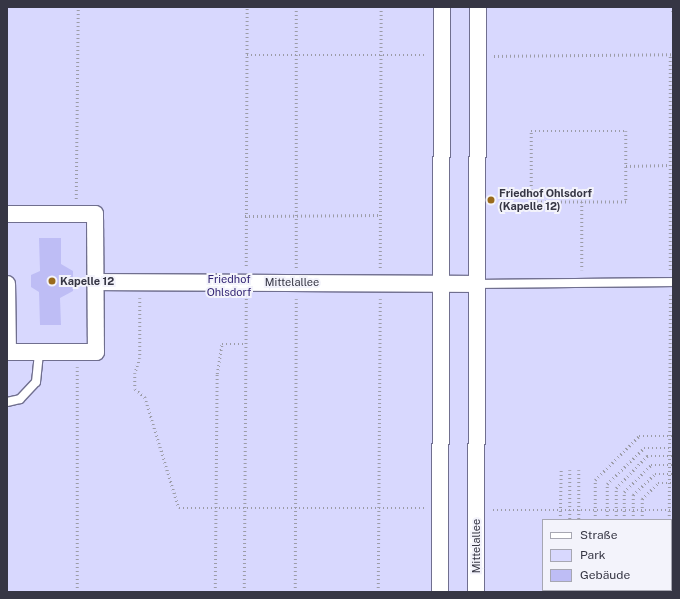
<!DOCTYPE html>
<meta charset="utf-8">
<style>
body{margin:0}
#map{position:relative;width:680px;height:599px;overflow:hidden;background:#f3f3fb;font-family:"Public Sans",sans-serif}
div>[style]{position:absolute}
.green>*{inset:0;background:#d8d8fe}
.building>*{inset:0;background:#bebdf5}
.path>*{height:2.5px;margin-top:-1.25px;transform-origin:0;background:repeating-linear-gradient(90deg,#9c9ca7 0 1px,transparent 0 4px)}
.roads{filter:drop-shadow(1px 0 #706f8f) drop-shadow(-1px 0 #706f8f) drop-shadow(0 1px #706f8f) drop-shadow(0 -1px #706f8f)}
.lane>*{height:8px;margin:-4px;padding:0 4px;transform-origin:4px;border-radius:4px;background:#fff}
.street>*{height:16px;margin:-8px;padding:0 8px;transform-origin:8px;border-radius:8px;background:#fff}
.dots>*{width:11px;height:11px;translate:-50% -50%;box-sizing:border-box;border:2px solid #f3f3fb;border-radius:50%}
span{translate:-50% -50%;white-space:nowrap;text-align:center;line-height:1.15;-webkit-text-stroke:4px #f3f3fb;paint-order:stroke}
.poi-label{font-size:11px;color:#363644;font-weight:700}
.left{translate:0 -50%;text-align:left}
.park-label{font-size:11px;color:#342675}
.street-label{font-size:11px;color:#363644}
.frame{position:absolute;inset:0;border:8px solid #363644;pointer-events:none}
.legend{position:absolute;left:542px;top:519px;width:130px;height:72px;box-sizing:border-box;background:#f3f3fb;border:1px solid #a7a7b2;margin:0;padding:5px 7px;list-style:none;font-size:12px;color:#363644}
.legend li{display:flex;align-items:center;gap:8px;height:20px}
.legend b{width:20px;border:1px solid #a7a7b2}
</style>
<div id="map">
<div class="green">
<i style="clip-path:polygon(evenodd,7px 7px,673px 7px,673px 592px,7px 592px,7px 7px,543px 520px,671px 520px,671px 590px,543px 590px,543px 520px)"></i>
</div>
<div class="building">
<i style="clip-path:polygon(39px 238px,61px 238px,61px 264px,73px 271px,73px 291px,60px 298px,61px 325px,40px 325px,39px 292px,31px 287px,31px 275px,40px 271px)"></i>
</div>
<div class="path">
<i style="left:673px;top:7px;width:6px;rotate:90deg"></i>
<i style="left:247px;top:55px;width:178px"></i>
<i style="left:494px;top:56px;width:179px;rotate:-0.6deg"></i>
<i style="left:626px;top:166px;width:44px;rotate:-1.3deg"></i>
<i style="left:76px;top:199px;width:192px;rotate:-89.4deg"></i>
<i style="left:582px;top:202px;width:51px;rotate:180deg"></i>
<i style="left:531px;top:202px;width:71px;rotate:-90deg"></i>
<i style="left:531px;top:131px;width:95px"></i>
<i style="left:626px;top:131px;width:71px;rotate:90deg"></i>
<i style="left:626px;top:202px;width:44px;rotate:180deg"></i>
<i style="left:582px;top:202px;width:68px;rotate:90deg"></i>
<i style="left:245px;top:216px;width:135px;rotate:-0.4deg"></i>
<i style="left:246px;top:266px;width:259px;rotate:-89.8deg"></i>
<i style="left:296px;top:268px;width:261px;rotate:-90deg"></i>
<i style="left:380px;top:268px;width:261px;rotate:-89.8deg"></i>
<i style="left:670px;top:270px;width:216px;rotate:-90deg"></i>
<i style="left:140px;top:298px;width:60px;rotate:90deg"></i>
<i style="left:140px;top:358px;width:16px;rotate:108deg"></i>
<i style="left:135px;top:373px;width:16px;rotate:90deg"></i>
<i style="left:135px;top:389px;width:13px;rotate:39deg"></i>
<i style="left:145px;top:397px;width:116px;rotate:73deg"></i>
<i style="left:179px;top:508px;width:245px"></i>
<i style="left:570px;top:470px;width:50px;rotate:90deg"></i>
<i style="left:579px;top:470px;width:50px;rotate:90deg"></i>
<i style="left:493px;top:510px;width:180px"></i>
<i style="left:560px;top:520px;width:50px;rotate:-88.9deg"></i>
<i style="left:595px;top:520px;width:40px;rotate:-90deg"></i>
<i style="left:595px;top:480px;width:62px;rotate:-45deg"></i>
<i style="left:639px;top:436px;width:34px"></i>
<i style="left:607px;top:520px;width:36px;rotate:-90deg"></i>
<i style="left:607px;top:484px;width:52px;rotate:-44.2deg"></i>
<i style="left:644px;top:448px;width:29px"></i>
<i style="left:616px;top:520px;width:32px;rotate:-90deg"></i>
<i style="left:616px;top:488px;width:45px;rotate:-45.9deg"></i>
<i style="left:647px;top:456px;width:26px"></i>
<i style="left:624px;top:520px;width:28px;rotate:-90deg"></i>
<i style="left:624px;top:492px;width:38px;rotate:-45deg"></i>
<i style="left:651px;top:465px;width:22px"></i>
<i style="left:633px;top:520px;width:25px;rotate:-90deg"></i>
<i style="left:633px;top:495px;width:30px;rotate:-44deg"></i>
<i style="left:655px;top:474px;width:18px"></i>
<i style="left:642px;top:520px;width:21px;rotate:-90deg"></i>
<i style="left:642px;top:499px;width:23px;rotate:-45deg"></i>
<i style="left:658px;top:483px;width:15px"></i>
<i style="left:669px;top:520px;width:225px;rotate:-89.7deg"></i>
<i style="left:671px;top:538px;width:2px"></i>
<i style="left:671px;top:546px;width:2px;rotate:27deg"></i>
<i style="left:671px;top:555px;width:2px"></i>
<i style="left:671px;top:564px;width:2px"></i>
<i style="left:671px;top:573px;width:2px"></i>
<i style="left:671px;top:585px;width:2px"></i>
<i style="left:77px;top:592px;width:225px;rotate:-90deg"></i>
<i style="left:215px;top:592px;width:218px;rotate:-89.5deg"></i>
<i style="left:217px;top:374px;width:30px;rotate:-81deg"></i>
<i style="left:222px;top:344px;width:24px"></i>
<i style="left:244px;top:592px;width:295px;rotate:-89.6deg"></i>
<i style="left:295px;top:592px;width:293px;rotate:-89.8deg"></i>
<i style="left:378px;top:592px;width:293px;rotate:-89.6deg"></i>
</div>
<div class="roads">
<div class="lane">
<i style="left:477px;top:284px;width:196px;rotate:-0.6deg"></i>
<i style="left:7px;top:402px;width:13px;rotate:-13deg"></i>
<i style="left:20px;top:399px;width:23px;rotate:-47deg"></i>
<i style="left:36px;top:382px;width:30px;rotate:-84deg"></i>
</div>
<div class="street">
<i style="left:7px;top:214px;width:88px"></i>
<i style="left:95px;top:214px;width:138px;rotate:89.6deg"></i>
<i style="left:96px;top:352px;width:88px;rotate:180deg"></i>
<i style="left:8px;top:352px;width:68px;rotate:-90.8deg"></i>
<i style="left:95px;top:282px;width:382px;rotate:0.3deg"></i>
<i style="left:440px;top:592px;width:585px;rotate:-89.8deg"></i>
<i style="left:476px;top:592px;width:585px;rotate:-89.8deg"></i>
</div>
</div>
<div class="dots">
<i style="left:491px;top:200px;background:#9a6b1c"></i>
<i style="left:52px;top:281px;background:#9a6b1c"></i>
</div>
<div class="poi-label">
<span class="left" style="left:499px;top:200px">Friedhof Ohlsdorf<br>(Kapelle 12)</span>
<span class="left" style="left:60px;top:281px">Kapelle 12</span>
</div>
<div class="park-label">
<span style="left:229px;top:286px">Friedhof<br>Ohlsdorf</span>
</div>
<div class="street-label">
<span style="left:292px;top:282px">Mittelallee</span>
<span style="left:476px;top:546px;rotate:-90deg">Mittelallee</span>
</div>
<div class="frame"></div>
<ul class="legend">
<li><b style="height:5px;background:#fff"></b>Straße</li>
<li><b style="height:11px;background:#d8d8fe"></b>Park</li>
<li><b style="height:11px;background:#bebdf5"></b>Gebäude</li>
</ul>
</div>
